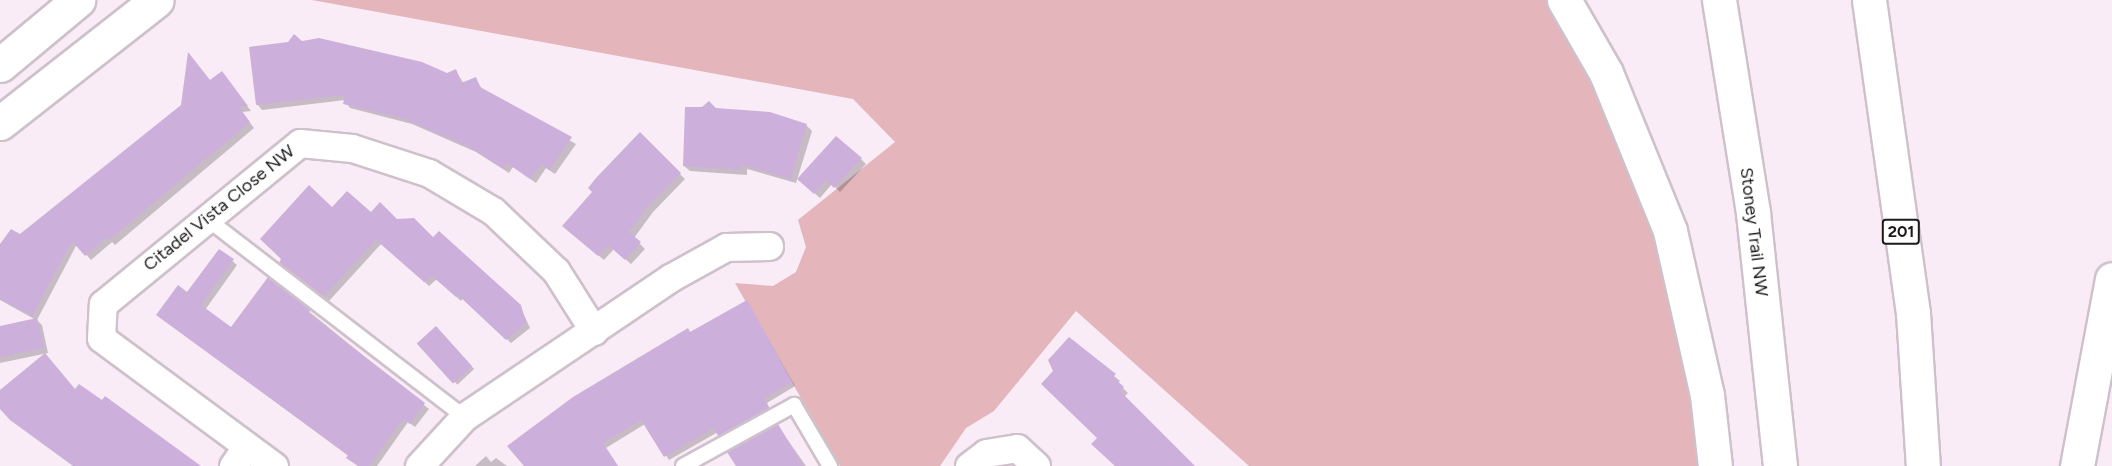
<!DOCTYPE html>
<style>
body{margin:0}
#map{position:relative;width:2112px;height:466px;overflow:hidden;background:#f9ecf6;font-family:Figtree,sans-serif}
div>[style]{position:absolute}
.green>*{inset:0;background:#e4b5bb}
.shadow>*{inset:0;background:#0003;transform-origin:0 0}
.building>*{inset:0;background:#ccb0db;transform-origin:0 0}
.roads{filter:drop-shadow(2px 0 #cec1cb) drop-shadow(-2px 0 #cec1cb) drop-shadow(0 2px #cec1cb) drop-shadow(0 -2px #cec1cb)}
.lane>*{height:14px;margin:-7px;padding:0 7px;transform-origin:7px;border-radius:7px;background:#fff}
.street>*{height:27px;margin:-13.5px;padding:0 13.5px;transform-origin:13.5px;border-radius:13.5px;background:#fff}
.secondary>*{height:33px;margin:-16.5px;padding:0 16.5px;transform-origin:16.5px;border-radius:16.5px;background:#fff}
.highway>*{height:33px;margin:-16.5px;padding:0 16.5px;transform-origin:16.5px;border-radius:16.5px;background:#fff}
span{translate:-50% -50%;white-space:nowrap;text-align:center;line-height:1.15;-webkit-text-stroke:6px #fff;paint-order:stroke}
.shield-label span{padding:2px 4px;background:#fff;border:2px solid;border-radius:4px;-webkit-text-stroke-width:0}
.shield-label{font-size:16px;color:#1d191c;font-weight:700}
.street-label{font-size:18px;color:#1d191c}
</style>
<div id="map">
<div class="green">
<i style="clip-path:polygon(312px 0,1554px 0,1641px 170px,1707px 466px,1249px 466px,1076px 311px,994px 411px,966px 428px,940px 466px,840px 466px,735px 283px,773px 286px,796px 272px,806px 247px,798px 220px,895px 142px,853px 99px)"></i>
</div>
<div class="shadow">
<i style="clip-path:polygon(301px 42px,447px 75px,456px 71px,464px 84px,476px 79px,483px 91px,576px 144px,555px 174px,546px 168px,536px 183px,513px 167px,509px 173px,476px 152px,412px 124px,350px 108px,345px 100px,262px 110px,257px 104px)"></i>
<i style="clip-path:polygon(222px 73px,251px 111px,242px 112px,254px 128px,115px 245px,112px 242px,91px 260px,77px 244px,37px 320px,42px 325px,48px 353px,0 363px,0 327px,36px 320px,0 300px,0 246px,20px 236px)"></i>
<i style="clip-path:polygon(715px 109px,806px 125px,812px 131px,796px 183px,747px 169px,747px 175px,690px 171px,684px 166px)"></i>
<i style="clip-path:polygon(640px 135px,685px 179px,653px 212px,634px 238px,645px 249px,631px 264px,614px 249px,604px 260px,570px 232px)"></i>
<i style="clip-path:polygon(861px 159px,866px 164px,840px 192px,832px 184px,820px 198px,799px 179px)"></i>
<i style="clip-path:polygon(332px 209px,397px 220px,433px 239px,520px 306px,530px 328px,511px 343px,463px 298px,461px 301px,437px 279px,429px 286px,382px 243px,329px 301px,285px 267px)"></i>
<i style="clip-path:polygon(220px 251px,237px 265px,205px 310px,231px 329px,269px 279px,429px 409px,415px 427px,408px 422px,377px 466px,362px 466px,158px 315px,187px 294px)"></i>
<i style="clip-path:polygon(747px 302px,795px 386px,767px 403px,772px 413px,724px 439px,718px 432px,669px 460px,645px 424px,606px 448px,618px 466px,526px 466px,688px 330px,691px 333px)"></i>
<i style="left:436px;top:328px;width:56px;height:23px;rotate:47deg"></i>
<i style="clip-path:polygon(1069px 339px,1120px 381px,1118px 383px,1128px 393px,1124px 397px,1193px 466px,1117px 466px,1055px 371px)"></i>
<i style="clip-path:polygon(778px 426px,806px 466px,737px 466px)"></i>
<i style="clip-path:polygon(486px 456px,491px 462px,496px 458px,507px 466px,475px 466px)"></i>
</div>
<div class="building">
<i style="clip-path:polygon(294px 34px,302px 41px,319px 38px,422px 62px,447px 73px,456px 69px,461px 83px,476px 77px,480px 87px,572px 137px,549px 170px,541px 164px,530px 179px,507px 163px,504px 169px,469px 147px,405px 119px,343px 104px,345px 95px,256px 105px,249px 47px,288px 42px)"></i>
<i style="clip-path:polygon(188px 52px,210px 80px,222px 71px,248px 106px,239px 107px,250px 122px,109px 240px,106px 238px,85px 256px,72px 241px,32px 316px,0 299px,0 244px,11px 229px,20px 234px,181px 105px)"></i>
<i style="clip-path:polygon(709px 101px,716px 108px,770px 112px,807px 124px,791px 179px,742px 165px,742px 170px,683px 166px,685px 107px,702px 107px)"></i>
<i style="clip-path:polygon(640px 132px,681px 173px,648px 206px,629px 232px,641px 242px,625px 260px,608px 245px,598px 256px,562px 226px,592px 192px,588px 188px,596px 178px)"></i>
<i style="clip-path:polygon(836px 136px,862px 158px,834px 188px,826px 180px,814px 194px,797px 179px)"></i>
<i style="clip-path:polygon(309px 185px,332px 207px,347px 191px,371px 212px,380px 202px,397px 219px,414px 218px,433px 237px,439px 231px,521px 305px,526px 323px,506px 340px,458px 295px,456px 297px,432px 276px,424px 282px,376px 240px,323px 297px,279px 263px,281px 259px,260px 239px)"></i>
<i style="clip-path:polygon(219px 249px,234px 259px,201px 305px,231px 327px,268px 277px,311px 310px,308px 313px,425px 403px,410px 424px,403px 419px,369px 466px,358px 466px,346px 458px,348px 455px,156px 315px,178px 285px,187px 292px)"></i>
<i style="clip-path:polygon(747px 300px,792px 382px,764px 399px,769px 408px,718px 436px,714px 428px,664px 457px,641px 420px,603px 443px,618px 466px,524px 466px,507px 446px,573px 397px,688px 328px,690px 332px)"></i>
<i style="clip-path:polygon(37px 318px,44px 348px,0 357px,0 326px)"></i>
<i style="left:436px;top:326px;width:54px;height:26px;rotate:48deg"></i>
<i style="clip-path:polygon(1069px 337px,1116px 374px,1113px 377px,1124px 387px,1120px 391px,1195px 466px,1115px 466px,1091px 444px,1097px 438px,1041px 384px,1053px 371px,1048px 360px)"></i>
<i style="clip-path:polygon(45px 353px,75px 389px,79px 384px,102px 400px,105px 396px,201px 466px,73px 466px,10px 420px,0 409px,0 390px)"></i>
<i style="clip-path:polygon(778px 424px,803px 466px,736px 466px,727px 452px)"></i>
</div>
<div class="roads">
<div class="lane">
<i style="left:206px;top:218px;width:326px;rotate:37.6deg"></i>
<i style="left:683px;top:466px;width:127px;rotate:-28.8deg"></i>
<i style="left:794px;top:405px;width:71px;rotate:59.5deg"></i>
</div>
<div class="street">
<i style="left:233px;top:466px;width:24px;rotate:-55deg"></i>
<i style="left:274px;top:466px;width:215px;rotate:-143.5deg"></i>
<i style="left:101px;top:338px;width:34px;rotate:-87deg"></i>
<i style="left:103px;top:304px;width:254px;rotate:-39.3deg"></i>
<i style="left:300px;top:143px;width:52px;rotate:5.5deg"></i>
<i style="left:352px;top:148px;width:81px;rotate:18deg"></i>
<i style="left:429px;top:173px;width:74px;rotate:30.7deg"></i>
<i style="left:493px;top:211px;width:87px;rotate:43.6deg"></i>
<i style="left:556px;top:271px;width:71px;rotate:57.7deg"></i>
<i style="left:419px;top:466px;width:67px;rotate:-47.4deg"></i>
<i style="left:464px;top:417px;width:249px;rotate:-34deg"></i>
<i style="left:670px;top:278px;width:64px;rotate:-29deg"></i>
<i style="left:726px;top:247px;width:43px;rotate:-1.3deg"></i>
<i style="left:969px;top:466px;width:21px;rotate:-37deg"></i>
<i style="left:986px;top:453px;width:31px;rotate:-9deg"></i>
<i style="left:1017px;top:448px;width:26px;rotate:43deg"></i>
</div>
<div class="secondary">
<i style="left:0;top:65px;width:102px;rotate:-39.8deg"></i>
<i style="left:0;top:123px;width:199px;rotate:-38.1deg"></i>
</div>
<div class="highway">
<i style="left:1564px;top:0;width:84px;rotate:60.1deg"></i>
<i style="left:1606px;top:73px;width:170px;rotate:67.9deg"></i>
<i style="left:1670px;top:231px;width:168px;rotate:77.3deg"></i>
<i style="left:1707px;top:395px;width:71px;rotate:83.6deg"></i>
<i style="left:1719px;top:0;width:216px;rotate:80.9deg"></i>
<i style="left:1753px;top:213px;width:254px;rotate:83.9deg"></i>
<i style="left:1869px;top:0;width:316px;rotate:82deg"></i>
<i style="left:1913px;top:313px;width:153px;rotate:86.3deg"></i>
<i style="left:2077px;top:466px;width:190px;rotate:-79.4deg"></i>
</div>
</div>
<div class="shield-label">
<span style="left:1901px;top:232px">201</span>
</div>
<div class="street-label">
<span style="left:219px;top:208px;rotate:-39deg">Citadel Vista Close NW</span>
<span style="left:1754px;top:232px;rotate:83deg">Stoney Trail NW</span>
</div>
</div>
